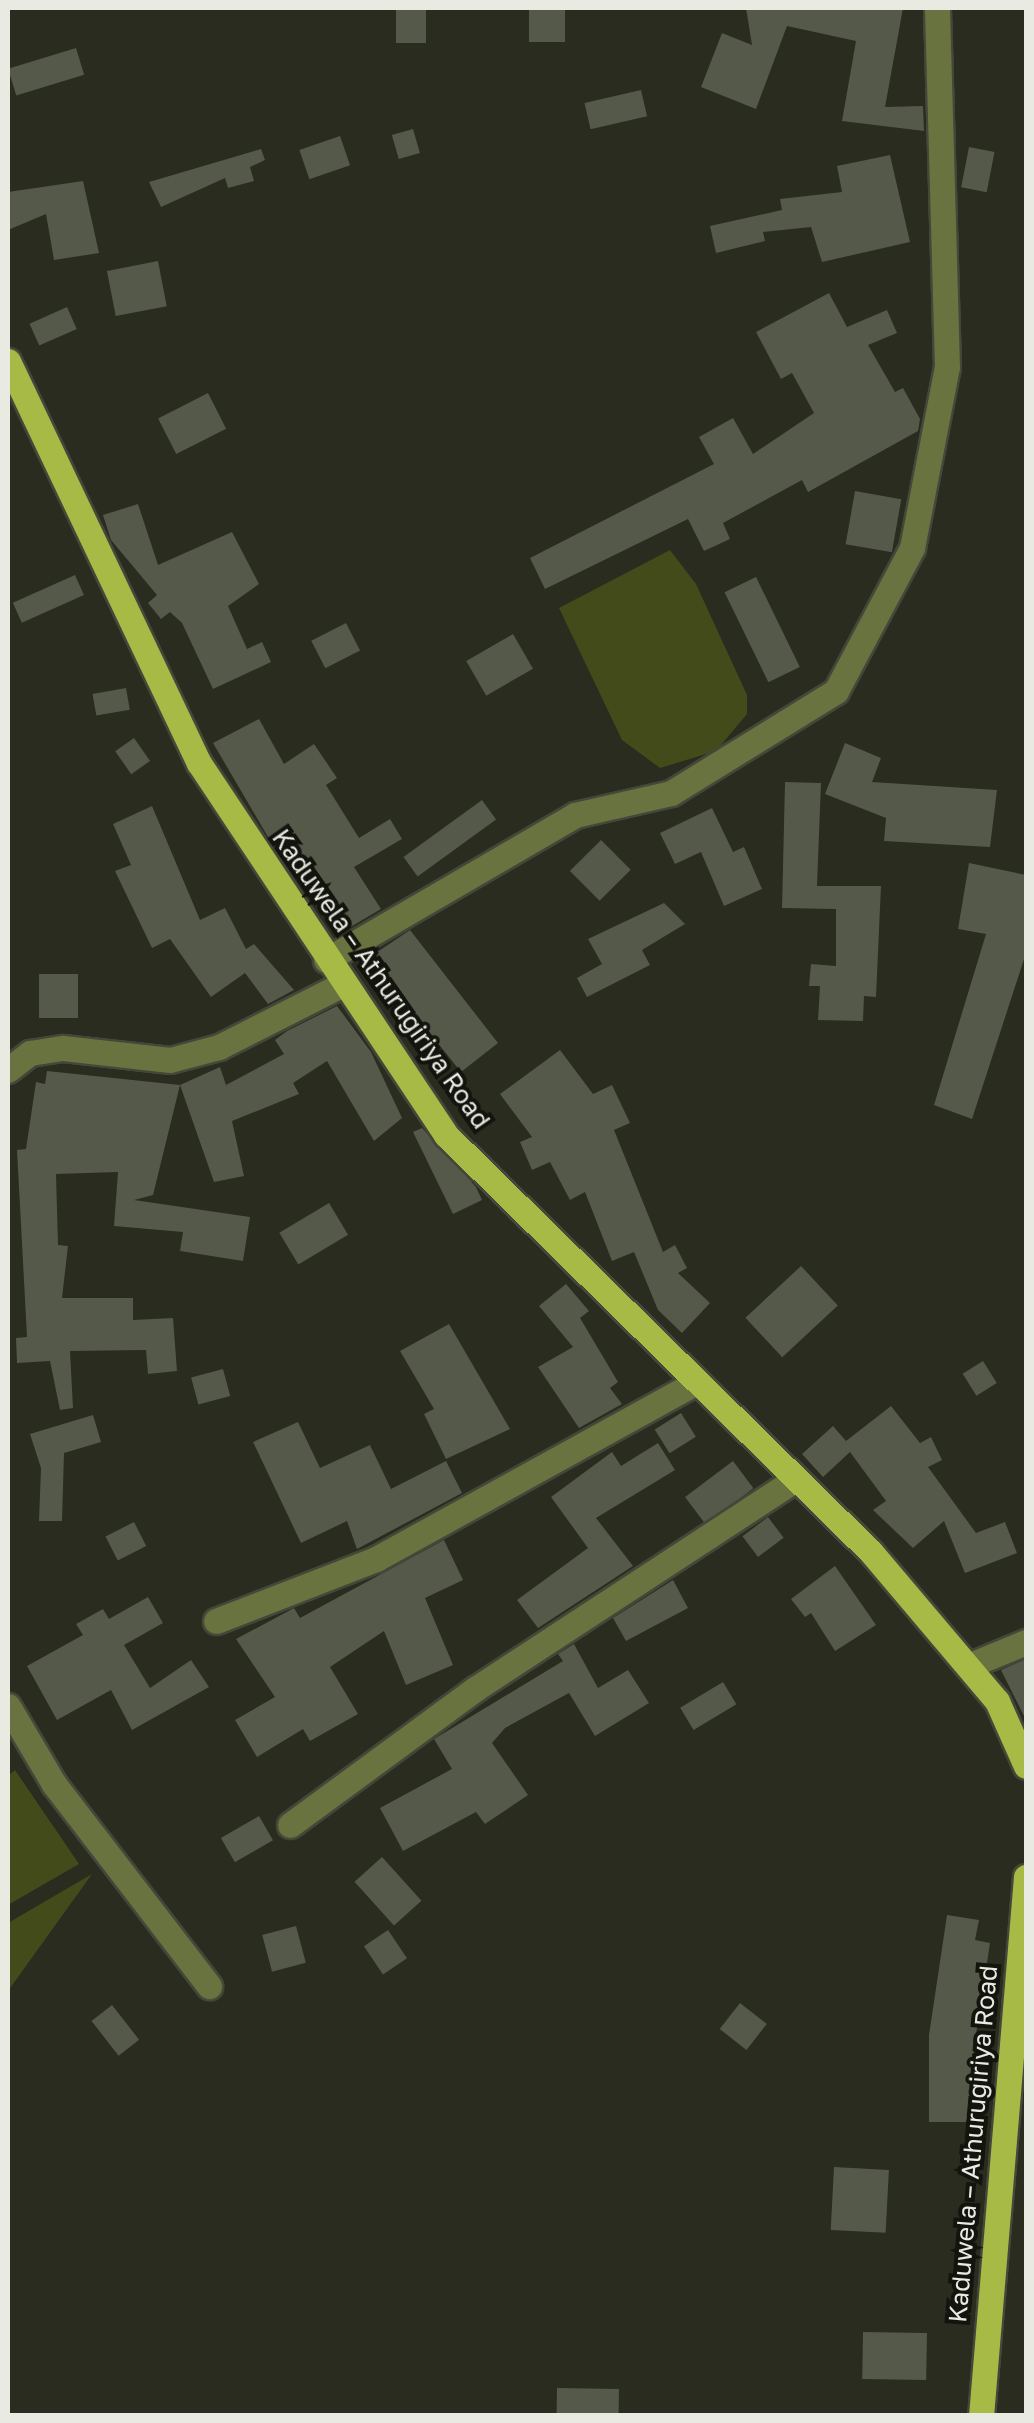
<!DOCTYPE html>
<meta charset="utf-8">
<style>
body{margin:0}
#map{position:relative;width:1034px;height:2423px;overflow:hidden;background:#292c1e;font-family:"Golos Text",sans-serif}
div>[style]{position:absolute}
.green>*{inset:0;background:#434b1a}
.building>*{inset:0;background:#555949;transform-origin:0 0}
.roads{filter:drop-shadow(2px 0 #444739) drop-shadow(-2px 0 #444739) drop-shadow(0 2px #444739) drop-shadow(0 -2px #444739)}
.street>*{height:25px;margin:-12.5px;padding:0 12.5px;transform-origin:12.5px;border-radius:12.5px;background:#69733f}
.primary>*{height:25px;margin:-12.5px;padding:0 12.5px;transform-origin:12.5px;border-radius:12.5px;background:#a7ba46}
span{translate:-50% -50%;white-space:nowrap;text-align:center;line-height:1.15;-webkit-text-stroke:8px #12140d;paint-order:stroke}
.street-label{font-size:25px;color:#e9ebe2}
.frame{position:absolute;inset:0;border:10px solid #e9ebe2;pointer-events:none}
</style>
<div id="map">
<div class="green">
<i style="clip-path:polygon(670px 550px,696px 584px,747px 695px,747px 714px,716px 751px,660px 768px,622px 740px,559px 608px)"></i>
<i style="clip-path:polygon(15px 1770px,79px 1864px,8px 1905px,8px 1776px)"></i>
<i style="clip-path:polygon(92px 1874px,8px 1991px,8px 1923px)"></i>
</div>
<div class="building">
<i style="left:396px;top:8px;width:30px;height:35px"></i>
<i style="left:529px;top:8px;width:36px;height:34px"></i>
<i style="clip-path:polygon(746px 8px,903px 8px,885px 107px,923px 106px,924px 131px,842px 121px,856px 41px,787px 26px,756px 109px,701px 87px,722px 33px,752px 45px)"></i>
<i style="left:76px;top:48px;width:28px;height:71px;rotate:73deg"></i>
<i style="left:641px;top:90px;width:27px;height:58px;rotate:77deg"></i>
<i style="left:413px;top:129px;width:25px;height:22px;rotate:74deg"></i>
<i style="left:340px;top:136px;width:31px;height:43px;rotate:71deg"></i>
<i style="left:969px;top:147px;width:26px;height:41px;rotate:11deg"></i>
<i style="clip-path:polygon(261px 149px,265px 160px,250px 167px,254px 181px,228px 188px,225px 178px,161px 207px,149px 182px)"></i>
<i style="clip-path:polygon(890px 155px,910px 242px,822px 262px,811px 227px,763px 232px,765px 241px,716px 253px,710px 226px,782px 210px,780px 199px,842px 192px,837px 166px)"></i>
<i style="clip-path:polygon(83px 181px,99px 253px,54px 260px,46px 214px,8px 230px,8px 192px)"></i>
<i style="left:158px;top:261px;width:46px;height:52px;rotate:79deg"></i>
<i style="clip-path:polygon(829px 293px,847px 327px,887px 310px,897px 333px,868px 345px,895px 392px,903px 388px,920px 419px,918px 431px,808px 492px,802px 480px,723px 523px,730px 539px,704px 551px,688px 519px,545px 589px,530px 558px,714px 464px,699px 437px,733px 418px,753px 454px,814px 413px,792px 373px,781px 379px,756px 332px)"></i>
<i style="left:67px;top:307px;width:24px;height:41px;rotate:66deg"></i>
<i style="left:208px;top:393px;width:40px;height:56px;rotate:63deg"></i>
<i style="left:855px;top:491px;width:47px;height:54px;rotate:10deg"></i>
<i style="clip-path:polygon(138px 504px,158px 565px,232px 532px,259px 584px,228px 606px,247px 649px,262px 642px,271px 662px,213px 689px,182px 623px,170px 612px,161px 619px,148px 603px,157px 595px,111px 540px,103px 515px)"></i>
<i style="left:75px;top:575px;width:22px;height:68px;rotate:66deg"></i>
<i style="left:756px;top:577px;width:100px;height:35px;rotate:64deg"></i>
<i style="left:346px;top:623px;width:31px;height:39px;rotate:63deg"></i>
<i style="left:513px;top:634px;width:40px;height:54px;rotate:60deg"></i>
<i style="left:126px;top:688px;width:22px;height:34px;rotate:80deg"></i>
<i style="clip-path:polygon(259px 719px,284px 764px,314px 744px,337px 778px,326px 785px,359px 838px,390px 819px,402px 839px,354px 867px,381px 909px,342px 932px,287px 831px,271px 842px,213px 743px)"></i>
<i style="left:134px;top:738px;width:28px;height:23px;rotate:55deg"></i>
<i style="clip-path:polygon(845px 743px,881px 758px,872px 782px,997px 790px,990px 847px,884px 841px,886px 818px,825px 794px)"></i>
<i style="clip-path:polygon(785px 782px,821px 783px,817px 886px,881px 886px,876px 997px,864px 996px,863px 1021px,818px 1020px,820px 986px,809px 986px,811px 964px,836px 966px,836px 909px,782px 908px)"></i>
<i style="left:482px;top:800px;width:24px;height:97px;rotate:54deg"></i>
<i style="clip-path:polygon(152px 806px,200px 920px,225px 908px,246px 949px,254px 944px,294px 990px,268px 1004px,245px 973px,211px 997px,170px 939px,152px 948px,115px 871px,131px 865px,113px 824px)"></i>
<i style="clip-path:polygon(712px 808px,733px 852px,744px 847px,762px 889px,724px 906px,701px 852px,675px 864px,660px 833px)"></i>
<i style="left:601px;top:840px;width:42px;height:44px;rotate:45deg"></i>
<i style="clip-path:polygon(969px 863px,1026px 875px,1026px 953px,972px 1119px,934px 1105px,986px 934px,958px 929px)"></i>
<i style="clip-path:polygon(664px 903px,685px 924px,642px 950px,650px 965px,587px 997px,577px 978px,602px 964px,588px 939px)"></i>
<i style="clip-path:polygon(410px 930px,498px 1043px,461px 1072px,412px 1011px,402px 1019px,358px 965px)"></i>
<i style="left:39px;top:974px;width:39px;height:44px"></i>
<i style="clip-path:polygon(337px 1006px,371px 1052px,402px 1118px,374px 1141px,327px 1061px,293px 1083px,299px 1094px,232px 1121px,244px 1176px,214px 1182px,180px 1085px,153px 1195px,134px 1200px,250px 1217px,243px 1261px,180px 1251px,183px 1232px,114px 1226px,118px 1172px,56px 1174px,58px 1245px,68px 1246px,62px 1298px,133px 1298px,133px 1320px,173px 1318px,177px 1371px,148px 1374px,146px 1350px,70px 1351px,73px 1408px,60px 1410px,50px 1361px,17px 1363px,16px 1338px,27px 1337px,17px 1150px,26px 1149px,36px 1082px,45px 1084px,47px 1071px,180px 1085px,220px 1067px,226px 1085px,284px 1054px,275px 1040px,287px 1031px)"></i>
<i style="clip-path:polygon(560px 1050px,593px 1094px,612px 1085px,630px 1123px,614px 1130px,663px 1252px,675px 1245px,687px 1268px,678px 1273px,710px 1303px,682px 1333px,658px 1310px,634px 1252px,612px 1261px,585px 1192px,570px 1200px,550px 1162px,532px 1170px,520px 1142px,532px 1137px,500px 1094px)"></i>
<i style="clip-path:polygon(422px 1128px,476px 1187px,482px 1200px,453px 1214px,413px 1132px)"></i>
<i style="left:329px;top:1203px;width:37px;height:58px;rotate:59deg"></i>
<i style="left:801px;top:1266px;width:54px;height:76px;rotate:47deg"></i>
<i style="clip-path:polygon(566px 1284px,589px 1311px,580px 1318px,618px 1382px,610px 1388px,622px 1404px,579px 1428px,538px 1367px,573px 1347px,539px 1306px)"></i>
<i style="clip-path:polygon(449px 1324px,510px 1429px,446px 1459px,424px 1414px,434px 1409px,400px 1351px)"></i>
<i style="left:983px;top:1361px;width:26px;height:24px;rotate:58deg"></i>
<i style="left:223px;top:1369px;width:28px;height:33px;rotate:75deg"></i>
<i style="clip-path:polygon(891px 1406px,920px 1443px,931px 1437px,942px 1460px,928px 1467px,976px 1533px,1005px 1522px,1017px 1553px,965px 1573px,944px 1521px,913px 1548px,873px 1510px,886px 1501px,850px 1452px,823px 1477px,802px 1454px,833px 1426px,846px 1441px)"></i>
<i style="left:681px;top:1413px;width:28px;height:31px;rotate:58deg"></i>
<i style="clip-path:polygon(93px 1415px,101px 1442px,64px 1453px,62px 1521px,39px 1521px,41px 1468px,30px 1434px)"></i>
<i style="clip-path:polygon(298px 1422px,320px 1468px,370px 1445px,391px 1489px,446px 1461px,462px 1493px,357px 1549px,347px 1521px,301px 1543px,253px 1442px)"></i>
<i style="clip-path:polygon(658px 1443px,675px 1470px,596px 1518px,633px 1566px,538px 1628px,517px 1600px,588px 1548px,551px 1497px,612px 1452px,621px 1466px)"></i>
<i style="left:733px;top:1461px;width:34px;height:60px;rotate:53deg"></i>
<i style="left:768px;top:1517px;width:26px;height:32px;rotate:53deg"></i>
<i style="left:134px;top:1522px;width:27px;height:32px;rotate:63deg"></i>
<i style="clip-path:polygon(444px 1540px,463px 1580px,425px 1598px,453px 1665px,406px 1685px,384px 1631px,330px 1667px,358px 1714px,310px 1741px,303px 1729px,257px 1757px,235px 1720px,275px 1697px,236px 1639px,294px 1608px,300px 1618px)"></i>
<i style="clip-path:polygon(835px 1566px,876px 1625px,835px 1651px,811px 1613px,805px 1617px,791px 1599px)"></i>
<i style="clip-path:polygon(673px 1580px,688px 1608px,626px 1641px,613px 1618px)"></i>
<i style="clip-path:polygon(148px 1597px,163px 1623px,124px 1645px,150px 1688px,191px 1660px,209px 1687px,132px 1730px,111px 1690px,57px 1720px,27px 1666px,83px 1635px,76px 1624px,103px 1609px,109px 1619px)"></i>
<i style="clip-path:polygon(574px 1644px,598px 1688px,628px 1670px,649px 1703px,595px 1736px,569px 1693px,505px 1728px,492px 1743px,528px 1795px,485px 1824px,476px 1812px,403px 1851px,380px 1808px,452px 1769px,434px 1739px,563px 1661px,558px 1654px)"></i>
<i style="clip-path:polygon(1026px 1659px,1026px 1720px,1001px 1670px)"></i>
<i style="left:723px;top:1682px;width:26px;height:50px;rotate:59deg"></i>
<i style="left:259px;top:1816px;width:28px;height:44px;rotate:60deg"></i>
<i style="left:382px;top:1857px;width:59px;height:37px;rotate:48deg"></i>
<i style="clip-path:polygon(947px 1915px,979px 1920px,975px 1940px,990px 1943px,974px 2047px,974px 2122px,929px 2122px,929px 2035px)"></i>
<i style="left:296px;top:1926px;width:38px;height:35px;rotate:75deg"></i>
<i style="left:388px;top:1930px;width:34px;height:29px;rotate:56deg"></i>
<i style="left:740px;top:2003px;width:34px;height:33px;rotate:38deg"></i>
<i style="left:112px;top:2005px;width:44px;height:26px;rotate:52deg"></i>
<i style="left:834px;top:2167px;width:55px;height:63px;rotate:3deg"></i>
<i style="left:863px;top:2332px;width:64px;height:47px;rotate:1deg"></i>
<i style="left:557px;top:2388px;width:62px;height:28px;rotate:1deg"></i>
</div>
<div class="roads">
<div class="street">
<i style="left:326px;top:960px;width:288px;rotate:-30.2deg"></i>
<i style="left:575px;top:815px;width:98px;rotate:-12.9deg"></i>
<i style="left:671px;top:793px;width:194px;rotate:-31.7deg"></i>
<i style="left:836px;top:691px;width:162px;rotate:-62deg"></i>
<i style="left:912px;top:548px;width:184px;rotate:-79.1deg"></i>
<i style="left:947px;top:367px;width:359px;rotate:-91.6deg"></i>
<i style="left:8px;top:1070px;width:28px;rotate:-38deg"></i>
<i style="left:30px;top:1053px;width:33px;rotate:-9deg"></i>
<i style="left:63px;top:1048px;width:108px;rotate:6.4deg"></i>
<i style="left:170px;top:1060px;width:51px;rotate:-14.9deg"></i>
<i style="left:219px;top:1047px;width:139px;rotate:-26.9deg"></i>
<i style="left:216px;top:1621px;width:172px;rotate:-21.2deg"></i>
<i style="left:376px;top:1559px;width:366px;rotate:-28.9deg"></i>
<i style="left:968px;top:1666px;width:63px;rotate:-22.5deg"></i>
<i style="left:8px;top:1706px;width:91px;rotate:59.5deg"></i>
<i style="left:54px;top:1784px;width:255px;rotate:52.5deg"></i>
<i style="left:290px;top:1825px;width:230px;rotate:-36.3deg"></i>
<i style="left:475px;top:1689px;width:381px;rotate:-33.2deg"></i>
</div>
<div class="primary">
<i style="left:8px;top:361px;width:445px;rotate:64.6deg"></i>
<i style="left:199px;top:763px;width:447px;rotate:56.4deg"></i>
<i style="left:446px;top:1135px;width:595px;rotate:44.46deg"></i>
<i style="left:871px;top:1552px;width:195px;rotate:49.8deg"></i>
<i style="left:997px;top:1701px;width:71px;rotate:66deg"></i>
<i style="left:981px;top:2416px;width:541px;rotate:-85.23deg"></i>
</div>
</div>
<div class="street-label">
<span style="left:381px;top:979px;rotate:55deg">Kaduwela – Athurugiriya Road</span>
<span style="left:973px;top:2144px;rotate:-85deg">Kaduwela – Athurugiriya Road</span>
</div>
<div class="frame"></div>
</div>
